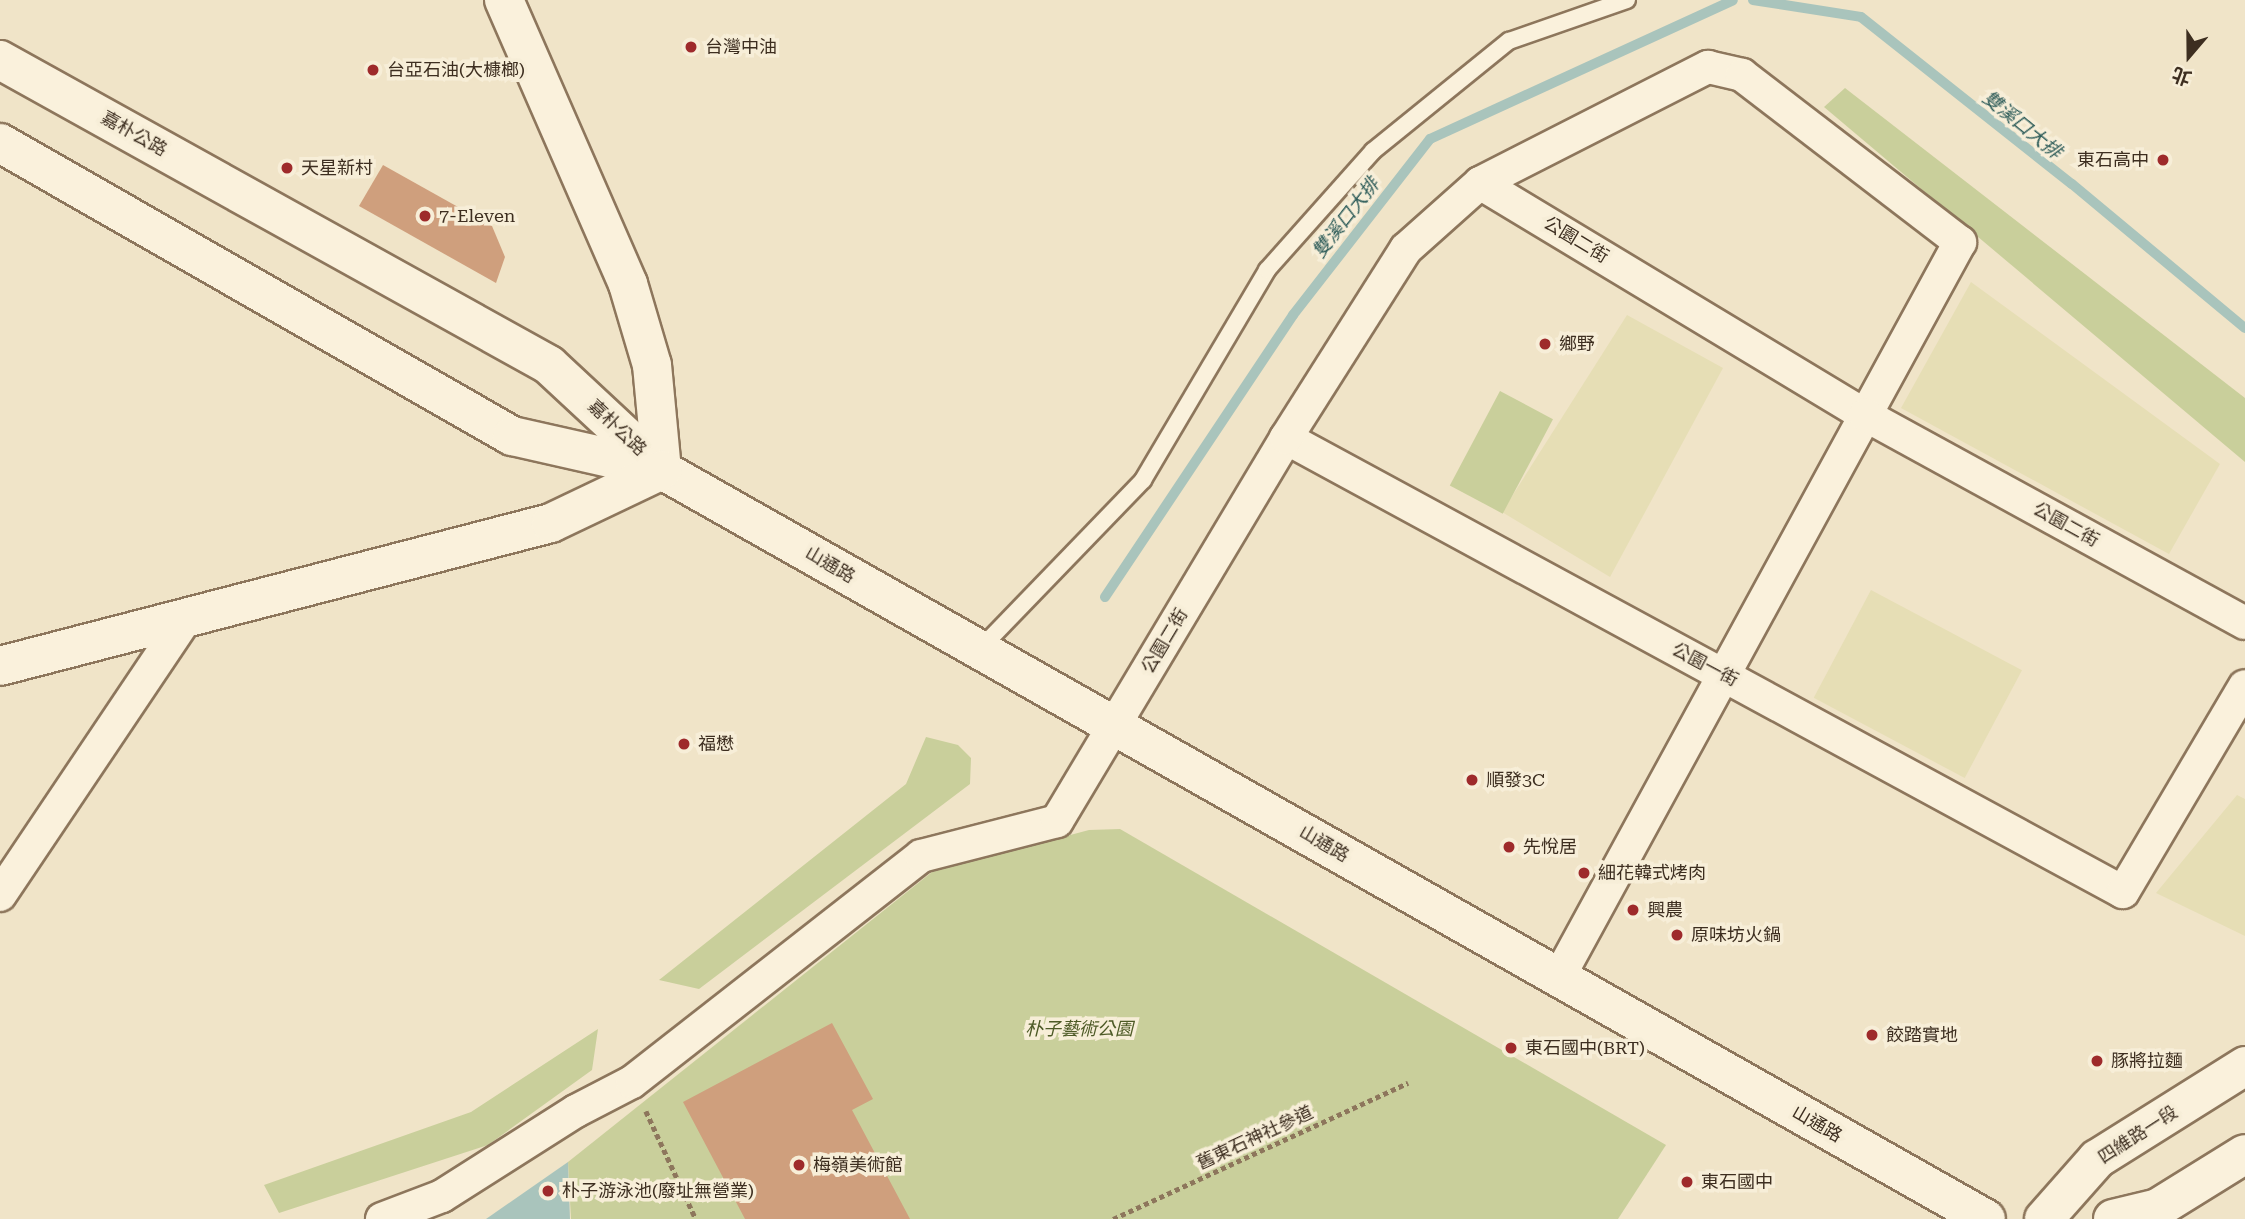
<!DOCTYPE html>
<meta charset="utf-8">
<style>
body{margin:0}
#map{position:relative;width:2245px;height:1219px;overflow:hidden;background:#f0e4c8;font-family:"Roboto Serif","Noto Sans TC",serif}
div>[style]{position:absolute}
.farmland>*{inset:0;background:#e6deb5;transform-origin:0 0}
.green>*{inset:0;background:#c9cf9b;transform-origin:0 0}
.water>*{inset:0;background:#a9c4bc}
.stream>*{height:10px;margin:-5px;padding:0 5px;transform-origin:5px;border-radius:5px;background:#a9c4bc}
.building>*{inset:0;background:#cf9f7d}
.path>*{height:4.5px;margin-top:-2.25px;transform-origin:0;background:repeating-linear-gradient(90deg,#8d765c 0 5px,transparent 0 8.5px)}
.roads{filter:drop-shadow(2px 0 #8d765c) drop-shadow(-2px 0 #8d765c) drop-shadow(0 2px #8d765c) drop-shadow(0 -2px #8d765c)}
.lane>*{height:16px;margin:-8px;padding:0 8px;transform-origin:8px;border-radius:8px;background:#faf1dc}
.street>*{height:32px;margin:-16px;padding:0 16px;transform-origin:16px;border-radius:16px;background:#faf1dc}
.secondary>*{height:38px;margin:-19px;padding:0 19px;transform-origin:19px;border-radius:19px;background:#faf1dc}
.dots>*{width:19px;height:19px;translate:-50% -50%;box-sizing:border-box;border:4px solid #f7eed8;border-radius:50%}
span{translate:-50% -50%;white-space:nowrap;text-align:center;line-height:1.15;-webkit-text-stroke:7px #f7eed8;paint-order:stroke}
.poi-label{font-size:18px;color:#3d2e20}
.left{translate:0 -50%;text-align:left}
.right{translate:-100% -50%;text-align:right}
.street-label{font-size:18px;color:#3d2e20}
.park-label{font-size:18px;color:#4d5a26;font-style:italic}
.water-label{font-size:19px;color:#2f5d5a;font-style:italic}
.north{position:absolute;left:2154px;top:21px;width:70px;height:70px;-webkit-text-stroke:5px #f7eed8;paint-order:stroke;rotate:200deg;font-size:19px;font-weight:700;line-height:28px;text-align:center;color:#3d2e20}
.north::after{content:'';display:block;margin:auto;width:24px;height:32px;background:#3d2e20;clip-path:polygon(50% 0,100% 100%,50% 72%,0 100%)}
</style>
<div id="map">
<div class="farmland">
<i style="clip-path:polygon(1971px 282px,2220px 464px,2169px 554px,1901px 408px)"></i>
<i style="clip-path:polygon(1627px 315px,1723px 368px,1610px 577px,1502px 512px)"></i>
<i style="left:1871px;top:590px;width:171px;height:122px;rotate:28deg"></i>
<i style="clip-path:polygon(2237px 795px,2245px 799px,2245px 936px,2156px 893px)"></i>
</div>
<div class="green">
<i style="clip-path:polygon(1845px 88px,2245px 398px,2245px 462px,1824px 107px)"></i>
<i style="left:1500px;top:391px;width:60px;height:107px;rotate:28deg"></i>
<i style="clip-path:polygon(926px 737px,958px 745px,971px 758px,970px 784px,699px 989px,659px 980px,906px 784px)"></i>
<i style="clip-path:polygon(1120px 829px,1666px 1145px,1618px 1219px,571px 1219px,568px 1162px,932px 872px,1089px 830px)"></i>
<i style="clip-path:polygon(598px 1029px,592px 1070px,488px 1145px,279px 1213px,264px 1185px,471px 1112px)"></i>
</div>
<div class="water">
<i style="clip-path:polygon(568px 1162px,570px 1219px,486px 1219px)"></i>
</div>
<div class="stream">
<i style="left:1753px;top:0;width:109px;rotate:8.9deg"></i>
<i style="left:1861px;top:17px;width:269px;rotate:38.4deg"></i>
<i style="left:2072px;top:184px;width:225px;rotate:39.8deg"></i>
<i style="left:1105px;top:597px;width:339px;rotate:-56.3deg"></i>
<i style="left:1293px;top:315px;width:223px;rotate:-52.1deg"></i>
<i style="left:1430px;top:139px;width:333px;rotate:-24.6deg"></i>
</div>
<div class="building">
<i style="clip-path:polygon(383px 165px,492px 226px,505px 257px,496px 283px,359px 206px)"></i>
<i style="clip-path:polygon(832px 1023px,873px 1099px,852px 1110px,910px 1219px,745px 1219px,683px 1102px)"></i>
</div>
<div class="path">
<i style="left:646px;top:1111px;width:119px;rotate:65.2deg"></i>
<i style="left:1113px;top:1219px;width:325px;rotate:-24.8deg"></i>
</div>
<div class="roads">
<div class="lane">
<i style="left:979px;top:650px;width:236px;rotate:-46deg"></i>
<i style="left:1143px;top:480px;width:244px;rotate:-59.4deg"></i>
<i style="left:1267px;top:270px;width:159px;rotate:-48.3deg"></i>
<i style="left:1373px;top:151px;width:175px;rotate:-39deg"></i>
<i style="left:1509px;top:41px;width:125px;rotate:-19.2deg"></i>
</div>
<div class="street">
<i style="left:1480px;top:183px;width:256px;rotate:-27deg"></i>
<i style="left:1708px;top:67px;width:35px;rotate:13deg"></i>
<i style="left:1742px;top:75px;width:275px;rotate:37.5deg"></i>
<i style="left:1960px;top:242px;width:837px;rotate:118.62deg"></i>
<i style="left:1286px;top:438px;width:952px;rotate:28.48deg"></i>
<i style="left:2123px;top:892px;width:239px;rotate:-59.4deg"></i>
<i style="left:0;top:895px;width:334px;rotate:-56.1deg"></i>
<i style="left:382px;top:1219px;width:64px;rotate:-21deg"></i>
<i style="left:442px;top:1196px;width:159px;rotate:-32.4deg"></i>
<i style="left:576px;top:1111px;width:63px;rotate:-27.4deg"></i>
<i style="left:632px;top:1082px;width:367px;rotate:-38deg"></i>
<i style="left:921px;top:856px;width:140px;rotate:-14.4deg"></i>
<i style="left:1057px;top:821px;width:446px;rotate:-59.1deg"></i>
<i style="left:1286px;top:438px;width:224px;rotate:-57.6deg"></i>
<i style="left:1406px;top:249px;width:99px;rotate:-41.7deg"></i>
<i style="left:1480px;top:183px;width:449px;rotate:31.1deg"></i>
<i style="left:1865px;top:415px;width:433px;rotate:28.7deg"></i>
</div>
<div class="secondary">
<i style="left:504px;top:0;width:310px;rotate:66.4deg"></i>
<i style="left:628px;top:284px;width:84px;rotate:73.5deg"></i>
<i style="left:652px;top:365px;width:105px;rotate:84.6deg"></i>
<i style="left:0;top:60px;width:628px;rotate:29.05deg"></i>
<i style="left:549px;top:365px;width:154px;rotate:42.9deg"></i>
<i style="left:662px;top:470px;width:1521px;rotate:29.5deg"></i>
<i style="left:0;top:143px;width:590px;rotate:29.78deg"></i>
<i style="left:512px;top:436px;width:151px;rotate:12.7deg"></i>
<i style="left:0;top:666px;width:569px;rotate:-14.55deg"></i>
<i style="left:551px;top:523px;width:123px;rotate:-25.5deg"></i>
<i style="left:2044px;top:1219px;width:80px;rotate:-48.5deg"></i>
<i style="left:2097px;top:1159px;width:175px;rotate:-32.1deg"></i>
<i style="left:2113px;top:1219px;width:46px;rotate:-13.7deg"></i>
<i style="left:2158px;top:1208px;width:102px;rotate:-31.8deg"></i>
</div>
</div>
<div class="dots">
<i style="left:691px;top:47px;background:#9e2a2b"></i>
<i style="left:373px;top:70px;background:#9e2a2b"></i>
<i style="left:2163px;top:160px;background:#9e2a2b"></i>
<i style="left:287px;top:168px;background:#9e2a2b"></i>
<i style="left:425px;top:216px;background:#9e2a2b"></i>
<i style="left:1545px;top:344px;background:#9e2a2b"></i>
<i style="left:684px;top:744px;background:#9e2a2b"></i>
<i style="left:1472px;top:780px;background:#9e2a2b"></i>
<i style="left:1509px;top:847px;background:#9e2a2b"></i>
<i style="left:1584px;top:873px;background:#9e2a2b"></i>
<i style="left:1633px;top:910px;background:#9e2a2b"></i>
<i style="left:1677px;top:935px;background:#9e2a2b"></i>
<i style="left:1872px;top:1035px;background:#9e2a2b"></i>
<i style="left:1511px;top:1048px;background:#9e2a2b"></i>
<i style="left:2097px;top:1061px;background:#9e2a2b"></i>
<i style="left:799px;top:1165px;background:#9e2a2b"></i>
<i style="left:1687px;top:1182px;background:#9e2a2b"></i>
<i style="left:548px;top:1191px;background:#9e2a2b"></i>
</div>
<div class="poi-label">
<span class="left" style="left:705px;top:47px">台灣中油</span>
<span class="left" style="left:387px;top:70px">台亞石油(大槺榔)</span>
<span class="right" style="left:2149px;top:160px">東石高中</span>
<span class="left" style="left:301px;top:168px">天星新村</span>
<span class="left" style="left:439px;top:216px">7-Eleven</span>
<span class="left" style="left:1559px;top:344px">鄉野</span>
<span class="left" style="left:698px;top:744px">福懋</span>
<span class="left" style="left:1486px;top:780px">順發3C</span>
<span class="left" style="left:1523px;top:847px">先悅居</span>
<span class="left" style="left:1598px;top:873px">細花韓式烤肉</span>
<span class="left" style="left:1647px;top:910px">興農</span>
<span class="left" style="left:1691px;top:935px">原味坊火鍋</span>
<span class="left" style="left:1886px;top:1035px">餃踏實地</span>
<span class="left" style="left:1525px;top:1048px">東石國中(BRT)</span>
<span class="left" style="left:2111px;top:1061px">豚將拉麵</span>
<span class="left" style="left:813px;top:1165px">梅嶺美術館</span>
<span class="left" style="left:1701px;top:1182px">東石國中</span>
<span class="left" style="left:562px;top:1191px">朴子游泳池(廢址無營業)</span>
</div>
<div class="street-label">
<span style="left:134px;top:134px;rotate:29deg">嘉朴公路</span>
<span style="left:1576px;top:240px;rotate:31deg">公園二街</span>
<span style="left:617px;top:428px;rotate:43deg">嘉朴公路</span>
<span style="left:2066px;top:525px;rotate:29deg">公園二街</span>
<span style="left:830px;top:565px;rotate:30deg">山通路</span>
<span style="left:1165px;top:641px;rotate:-59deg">公園二街</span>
<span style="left:1705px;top:665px;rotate:28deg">公園一街</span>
<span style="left:1324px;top:844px;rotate:30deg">山通路</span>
<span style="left:1817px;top:1124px;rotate:30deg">山通路</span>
<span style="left:2138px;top:1135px;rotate:-33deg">四維路一段</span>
<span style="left:1255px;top:1138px;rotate:-25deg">舊東石神社參道</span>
</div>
<div class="park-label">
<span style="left:1079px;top:1029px">朴子藝術公園</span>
</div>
<div class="water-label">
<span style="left:2022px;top:125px;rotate:39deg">雙溪口大排</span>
<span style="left:1346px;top:218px;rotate:-52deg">雙溪口大排</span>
</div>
<div class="north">北</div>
</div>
